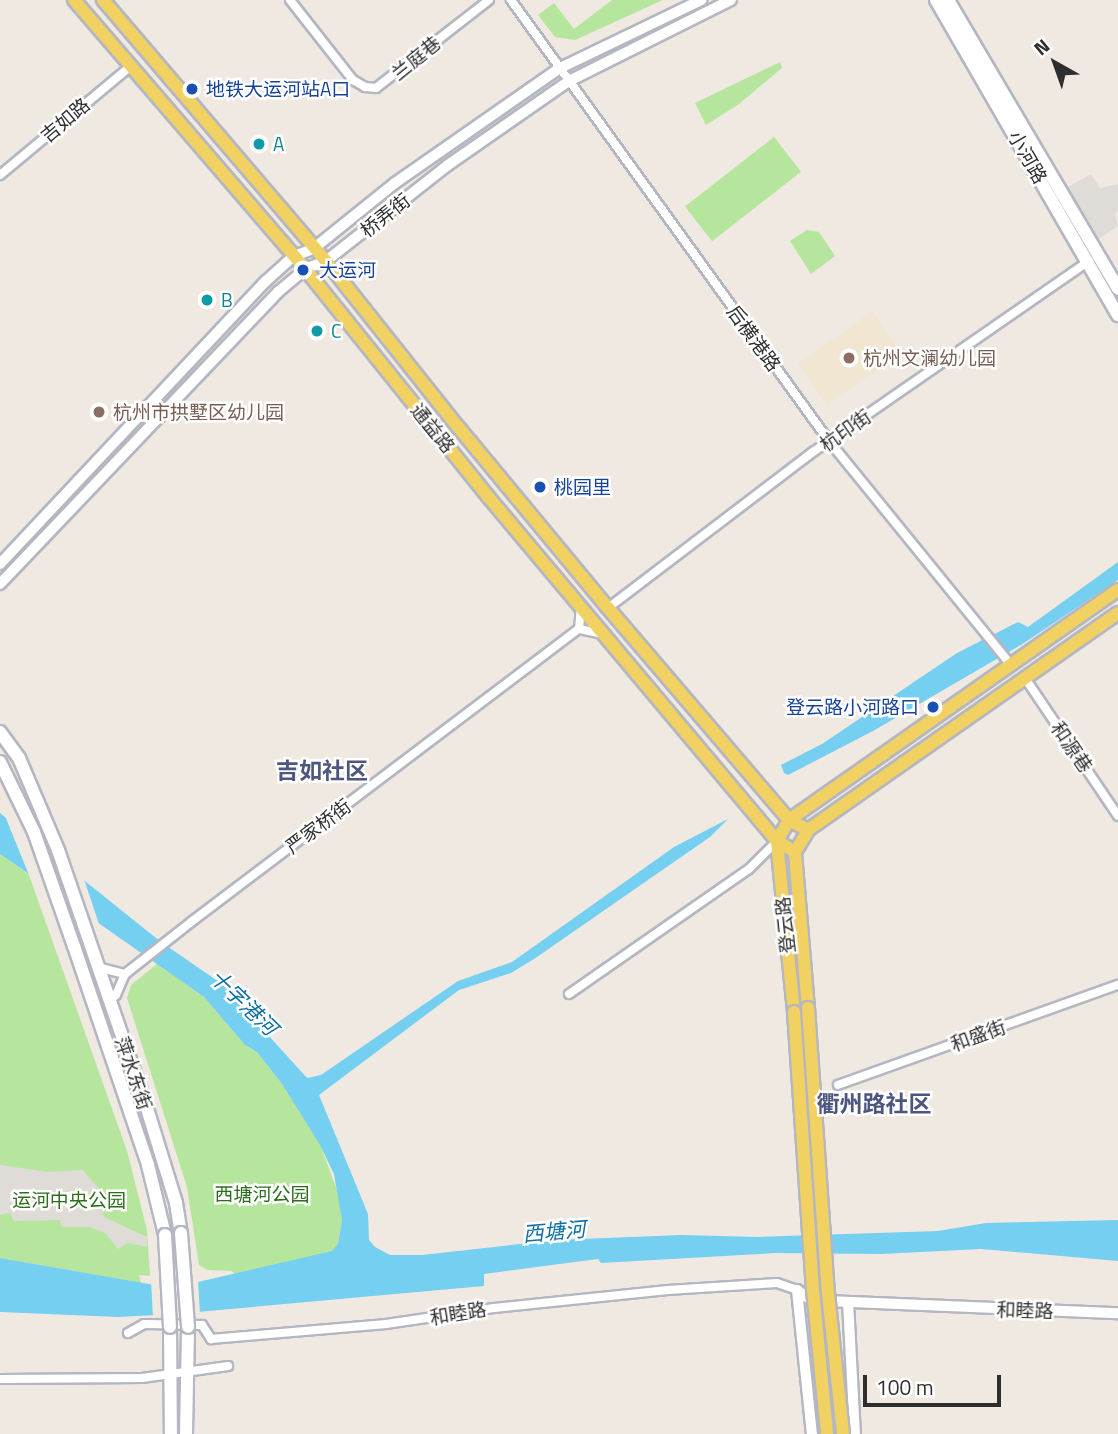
<!DOCTYPE html>
<meta charset="utf-8">
<style>
body{margin:0}
#map{position:relative;width:1118px;height:1434px;overflow:hidden;background:#efe9e1;font-family:"Titillium Web","Noto Sans SC",sans-serif}
div>[style]{position:absolute}
.education>*{inset:0;background:#f0e6d1;transform-origin:0 0}
.green>*{inset:0;background:#b6e59e;transform-origin:0 0}
.plaza>*{inset:0;background:#dfdcd8}
.water>*{inset:0;background:#75cff0}
.pier>*{inset:0;background:#efe9e1}
.roads{filter:drop-shadow(2px 0 #b4b7c1) drop-shadow(-2px 0 #b4b7c1) drop-shadow(0 2px #b4b7c1) drop-shadow(0 -2px #b4b7c1)}
.minor>*{height:8px;margin:-4px;padding:0 4px;transform-origin:4px;border-radius:4px;background:#fff}
.tertiary>*{height:10px;margin:-5px;padding:0 5px;transform-origin:5px;border-radius:5px;background:#fff}
.secondary>*{height:12px;margin:-6px;padding:0 6px;transform-origin:6px;border-radius:6px;background:#fff}
.primary>*{height:12px;margin:-6px;padding:0 6px;transform-origin:6px;border-radius:6px;background:#f2d163}
.bridges{filter:drop-shadow(2px 0 #b4b7c1) drop-shadow(-2px 0 #b4b7c1) drop-shadow(0 2px #b4b7c1) drop-shadow(0 -2px #b4b7c1)}
.secondary-bridge>*{height:12px;margin:-6px;padding:0 6px;transform-origin:6px;border-radius:6px;background:#fff}
.primary-bridge>*{height:12px;margin:-6px;padding:0 6px;transform-origin:6px;border-radius:6px;background:#f2d163}
.dots>*{width:19px;height:19px;translate:-50% -50%;box-sizing:border-box;border:4px solid #fff;border-radius:50%}
span{translate:-50% -50%;white-space:nowrap;text-align:center;line-height:1.15;-webkit-text-stroke:5px #fff;paint-order:stroke}
.street-label{font-size:19px;color:#2e2e2e}
.transit-label{font-size:19px;color:#164399}
.left{translate:0 -50%;text-align:left}
.right{translate:-100% -50%;text-align:right}
.culture-label{font-size:19px;color:#0d838f}
.education-label{font-size:19px;color:#785e54}
.park-label{font-size:19px;color:#2c6e1b}
.water-label{font-size:21px;color:#0d6fa3;font-style:italic}
.quarter-label{font-size:23px;color:#4d5680;font-weight:700}
.north{position:absolute;left:1020px;top:28px;width:70px;height:70px;-webkit-text-stroke:5px #fff;paint-order:stroke;rotate:320deg;font-size:19px;font-weight:700;line-height:28px;text-align:center;color:#2e2e2e}
.north::after{content:'';display:block;margin:auto;width:24px;height:32px;background:#2e2e2e;clip-path:polygon(50% 0,100% 100%,50% 72%,0 100%)}
.scale{position:absolute;left:863px;top:1375px;width:138px;height:32px;box-sizing:border-box;border:4px solid #2e2e2e;border-top:0;padding-left:9px;font-size:21px;line-height:24px;white-space:nowrap;color:#2e2e2e;-webkit-text-stroke:5px #fff;paint-order:stroke}
</style>
<div id="map">
<div class="education">
<i style="left:872px;top:312px;width:50px;height:90px;rotate:55deg"></i>
</div>
<div class="green">
<i style="clip-path:polygon(612px 0,663px 0,575px 40px,555px 37px,538px 15px,554px 3px,574px 29px)"></i>
<i style="clip-path:polygon(780px 62px,782px 68px,739px 104px,706px 125px,695px 103px)"></i>
<i style="left:774px;top:137px;width:44px;height:113px;rotate:52deg"></i>
<i style="clip-path:polygon(807px 230px,819px 232px,835px 256px,811px 274px,790px 241px)"></i>
<i style="clip-path:polygon(0 854px,29px 875px,127px 1151px,147px 1230px,150px 1276px,139px 1275px,141px 1283px,0 1258px)"></i>
<i style="clip-path:polygon(157px 964px,204px 997px,245px 1045px,257px 1052px,282px 1084px,320px 1144px,339px 1196px,342px 1220px,338px 1244px,333px 1251px,235px 1275px,232px 1271px,207px 1270px,199px 1265px,187px 1187px,127px 998px,131px 985px)"></i>
</div>
<div class="plaza">
<i style="clip-path:polygon(1091px 174px,1100px 188px,1118px 184px,1118px 211px,1115px 214px,1118px 226px,1091px 244px,1061px 191px)"></i>
<i style="clip-path:polygon(0 1165px,48px 1172px,83px 1170px,103px 1194px,99px 1204px,104px 1217px,147px 1237px,147px 1247px,128px 1243px,118px 1249px,105px 1233px,90px 1227px,62px 1227px,60px 1220px,14px 1221px,10px 1213px,0 1215px)"></i>
</div>
<div class="water">
<i style="clip-path:polygon(1118px 562px,1118px 580px,1024px 643px,873px 731px,788px 775px,784px 773px,781px 765px,822px 744px,957px 653px,1018px 622px,1028px 627px)"></i>
<i style="clip-path:polygon(0 813px,161px 942px,222px 984px,307px 1078px,321px 1075px,458px 981px,512px 962px,674px 847px,728px 819px,710px 837px,534px 959px,511px 973px,459px 990px,319px 1095px,368px 1214px,369px 1240px,375px 1247px,390px 1255px,422px 1255px,556px 1240px,681px 1235px,758px 1237px,938px 1231px,986px 1223px,1118px 1220px,1118px 1261px,981px 1249px,881px 1254px,775px 1253px,601px 1263px,598px 1259px,484px 1274px,484px 1286px,175px 1314px,118px 1317px,0 1312px,0 1258px,172px 1288px,332px 1251px,338px 1244px,342px 1220px,334px 1174px,320px 1145px,282px 1084px,257px 1052px,245px 1045px,204px 997px,0 854px)"></i>
</div>
<div class="pier">
<i style="clip-path:polygon(3px 811px,83px 876px,101px 930px,52px 892px,31px 880px)"></i>
<i style="clip-path:polygon(198px 1279px,200px 1315px,153px 1318px,151px 1281px,172px 1285px)"></i>
</div>
<div class="roads">
<div class="minor">
<i style="left:290px;top:0;width:102px;rotate:51.8deg"></i>
<i style="left:353px;top:80px;width:14px;rotate:30deg"></i>
<i style="left:365px;top:87px;width:11px;rotate:5deg"></i>
<i style="left:376px;top:88px;width:143px;rotate:-37.9deg"></i>
<i style="left:511px;top:0;width:544px;rotate:54.21deg"></i>
<i style="left:829px;top:441px;width:289px;rotate:50.9deg"></i>
<i style="left:0;top:175px;width:170px;rotate:-39.8deg"></i>
<i style="left:608px;top:608px;width:258px;rotate:-37.3deg"></i>
<i style="left:813px;top:452px;width:336px;rotate:-34.7deg"></i>
<i style="left:579px;top:629px;width:25px;rotate:12deg"></i>
<i style="left:1025px;top:678px;width:166px;rotate:56deg"></i>
<i style="left:97px;top:967px;width:29px;rotate:14deg"></i>
<i style="left:569px;top:994px;width:219px;rotate:-34.8deg"></i>
<i style="left:749px;top:869px;width:40px;rotate:-45deg"></i>
<i style="left:109px;top:1001px;width:9px;rotate:-41deg"></i>
<i style="left:116px;top:995px;width:23px;rotate:-67deg"></i>
<i style="left:125px;top:974px;width:84px;rotate:-38.2deg"></i>
<i style="left:191px;top:922px;width:486px;rotate:-37.1deg"></i>
<i style="left:579px;top:629px;width:21px;rotate:-85deg"></i>
<i style="left:838px;top:1085px;width:297px;rotate:-19.7deg"></i>
<i style="left:128px;top:1333px;width:18px;rotate:-29deg"></i>
<i style="left:144px;top:1324px;width:58px;rotate:1deg"></i>
<i style="left:202px;top:1325px;width:17px;rotate:57deg"></i>
<i style="left:211px;top:1339px;width:176px;rotate:-4.9deg"></i>
<i style="left:386px;top:1324px;width:109px;rotate:-8.4deg"></i>
<i style="left:494px;top:1308px;width:175px;rotate:-5.9deg"></i>
<i style="left:668px;top:1290px;width:109px;rotate:-3.7deg"></i>
<i style="left:777px;top:1283px;width:21px;rotate:19deg"></i>
<i style="left:0;top:1379px;width:142px;rotate:-0.4deg"></i>
<i style="left:142px;top:1378px;width:87px;rotate:-7.9deg"></i>
</div>
<div class="tertiary">
<i style="left:0;top:564px;width:388px;rotate:-46.8deg"></i>
<i style="left:266px;top:281px;width:38px;rotate:-42deg"></i>
<i style="left:294px;top:256px;width:20px;rotate:-20deg"></i>
<i style="left:313px;top:249px;width:105px;rotate:-38.8deg"></i>
<i style="left:395px;top:183px;width:201px;rotate:-34.9deg"></i>
<i style="left:560px;top:68px;width:157px;rotate:-25.7deg"></i>
<i style="left:0;top:584px;width:403px;rotate:-46.4deg"></i>
<i style="left:278px;top:292px;width:35px;rotate:-40deg"></i>
<i style="left:305px;top:269px;width:22px;rotate:-21deg"></i>
<i style="left:326px;top:261px;width:155px;rotate:-38.2deg"></i>
<i style="left:448px;top:165px;width:147px;rotate:-34.8deg"></i>
<i style="left:569px;top:81px;width:181px;rotate:-26.6deg"></i>
<i style="left:797px;top:1290px;width:17px;rotate:36deg"></i>
<i style="left:811px;top:1300px;width:16px;rotate:4deg"></i>
<i style="left:827px;top:1301px;width:291px;rotate:2.4deg"></i>
<i style="left:797px;top:1290px;width:145px;rotate:84.1deg"></i>
<i style="left:848px;top:1302px;width:132px;rotate:87deg"></i>
</div>
<div class="secondary">
<i style="left:936px;top:0;width:364px;rotate:60deg"></i>
<i style="left:948px;top:0;width:335px;rotate:59.5deg"></i>
<i style="left:0;top:732px;width:32px;rotate:54deg"></i>
<i style="left:19px;top:758px;width:100px;rotate:67deg"></i>
<i style="left:58px;top:850px;width:267px;rotate:71deg"></i>
<i style="left:145px;top:1102px;width:106px;rotate:72.9deg"></i>
<i style="left:176px;top:1203px;width:30px;rotate:81deg"></i>
<i style="left:0;top:762px;width:78px;rotate:64.1deg"></i>
<i style="left:34px;top:832px;width:121px;rotate:70.7deg"></i>
<i style="left:74px;top:946px;width:231px;rotate:71.3deg"></i>
<i style="left:148px;top:1165px;width:72px;rotate:76.3deg"></i>
<i style="left:170px;top:1327px;width:107px;rotate:89.5deg"></i>
<i style="left:186px;top:1434px;width:107px;rotate:-88.9deg"></i>
</div>
<div class="primary">
<i style="left:74px;top:0;width:355px;rotate:49.3deg"></i>
<i style="left:305px;top:269px;width:295px;rotate:51.2deg"></i>
<i style="left:490px;top:499px;width:446px;rotate:50deg"></i>
<i style="left:777px;top:841px;width:21px;rotate:31deg"></i>
<i style="left:103px;top:0;width:343px;rotate:49.5deg"></i>
<i style="left:326px;top:261px;width:213px;rotate:51.5deg"></i>
<i style="left:459px;top:428px;width:234px;rotate:50.4deg"></i>
<i style="left:608px;top:608px;width:279px;rotate:49.5deg"></i>
<i style="left:789px;top:820px;width:21px;rotate:28deg"></i>
<i style="left:808px;top:1008px;width:157px;rotate:-94.8deg"></i>
<i style="left:795px;top:852px;width:26px;rotate:-59deg"></i>
<i style="left:808px;top:830px;width:378px;rotate:-35deg"></i>
<i style="left:794px;top:1012px;width:172px;rotate:-95.7deg"></i>
<i style="left:777px;top:841px;width:24px;rotate:-60deg"></i>
<i style="left:789px;top:820px;width:401px;rotate:-35deg"></i>
</div>
</div>
<div class="bridges">
<div class="secondary-bridge">
<i style="left:181px;top:1233px;width:94px;rotate:85.7deg"></i>
<i style="left:165px;top:1235px;width:92px;rotate:86.9deg"></i>
</div>
<div class="primary-bridge">
<i style="left:808px;top:1008px;width:286px;rotate:86deg"></i>
<i style="left:828px;top:1293px;width:142px;rotate:83.9deg"></i>
<i style="left:794px;top:1012px;width:279px;rotate:86.1deg"></i>
<i style="left:813px;top:1290px;width:145px;rotate:84.4deg"></i>
</div>
</div>
<div class="dots">
<i style="left:192px;top:89px;background:#1a4fb4"></i>
<i style="left:259px;top:144px;background:#0f9aa8"></i>
<i style="left:303px;top:270px;background:#1a4fb4"></i>
<i style="left:207px;top:300px;background:#0f9aa8"></i>
<i style="left:317px;top:331px;background:#0f9aa8"></i>
<i style="left:849px;top:358px;background:#8d6e63"></i>
<i style="left:99px;top:412px;background:#8d6e63"></i>
<i style="left:540px;top:487px;background:#1a4fb4"></i>
<i style="left:933px;top:707px;background:#1a4fb4"></i>
</div>
<div class="street-label">
<span style="left:416px;top:58px;rotate:-39deg">兰庭巷</span>
<span style="left:65px;top:120px;rotate:-40deg">吉如路</span>
<span style="left:1028px;top:157px;rotate:60deg">小河路</span>
<span style="left:385px;top:215px;rotate:-38deg">桥弄街</span>
<span style="left:754px;top:338px;rotate:54deg">后横港路</span>
<span style="left:433px;top:428px;rotate:51deg">通益路</span>
<span style="left:845px;top:430px;rotate:-35deg">杭印街</span>
<span style="left:1072px;top:747px;rotate:56deg">和源巷</span>
<span style="left:318px;top:826px;rotate:-37deg">严家桥街</span>
<span style="left:785px;top:925px;rotate:-96deg">登云路</span>
<span style="left:978px;top:1035px;rotate:-20deg">和盛街</span>
<span style="left:134px;top:1073px;rotate:71deg">萍水东街</span>
<span style="left:1025px;top:1310px;rotate:2deg">和睦路</span>
<span style="left:458px;top:1313px;rotate:-9deg">和睦路</span>
</div>
<div class="transit-label">
<span class="left" style="left:206px;top:89px">地铁大运河站A口</span>
<span class="left" style="left:319px;top:270px">大运河</span>
<span class="left" style="left:554px;top:487px">桃园里</span>
<span class="right" style="left:919px;top:707px">登云路小河路口</span>
</div>
<div class="culture-label">
<span class="left" style="left:273px;top:144px">A</span>
<span class="left" style="left:221px;top:300px">B</span>
<span class="left" style="left:331px;top:331px">C</span>
</div>
<div class="education-label">
<span class="left" style="left:863px;top:358px">杭州文澜幼儿园</span>
<span class="left" style="left:113px;top:412px">杭州市拱墅区幼儿园</span>
</div>
<div class="park-label">
<span style="left:262px;top:1194px">西塘河公园</span>
<span style="left:69px;top:1200px">运河中央公园</span>
</div>
<div class="water-label">
<span style="left:244px;top:1002px;rotate:44deg">十字港河</span>
<span style="left:554px;top:1231px;rotate:-5deg">西塘河</span>
</div>
<div class="quarter-label">
<span style="left:322px;top:771px">吉如社区</span>
<span style="left:874px;top:1104px">衢州路社区</span>
</div>
<div class="north">N</div>
<div class="scale">100 m</div>
</div>
